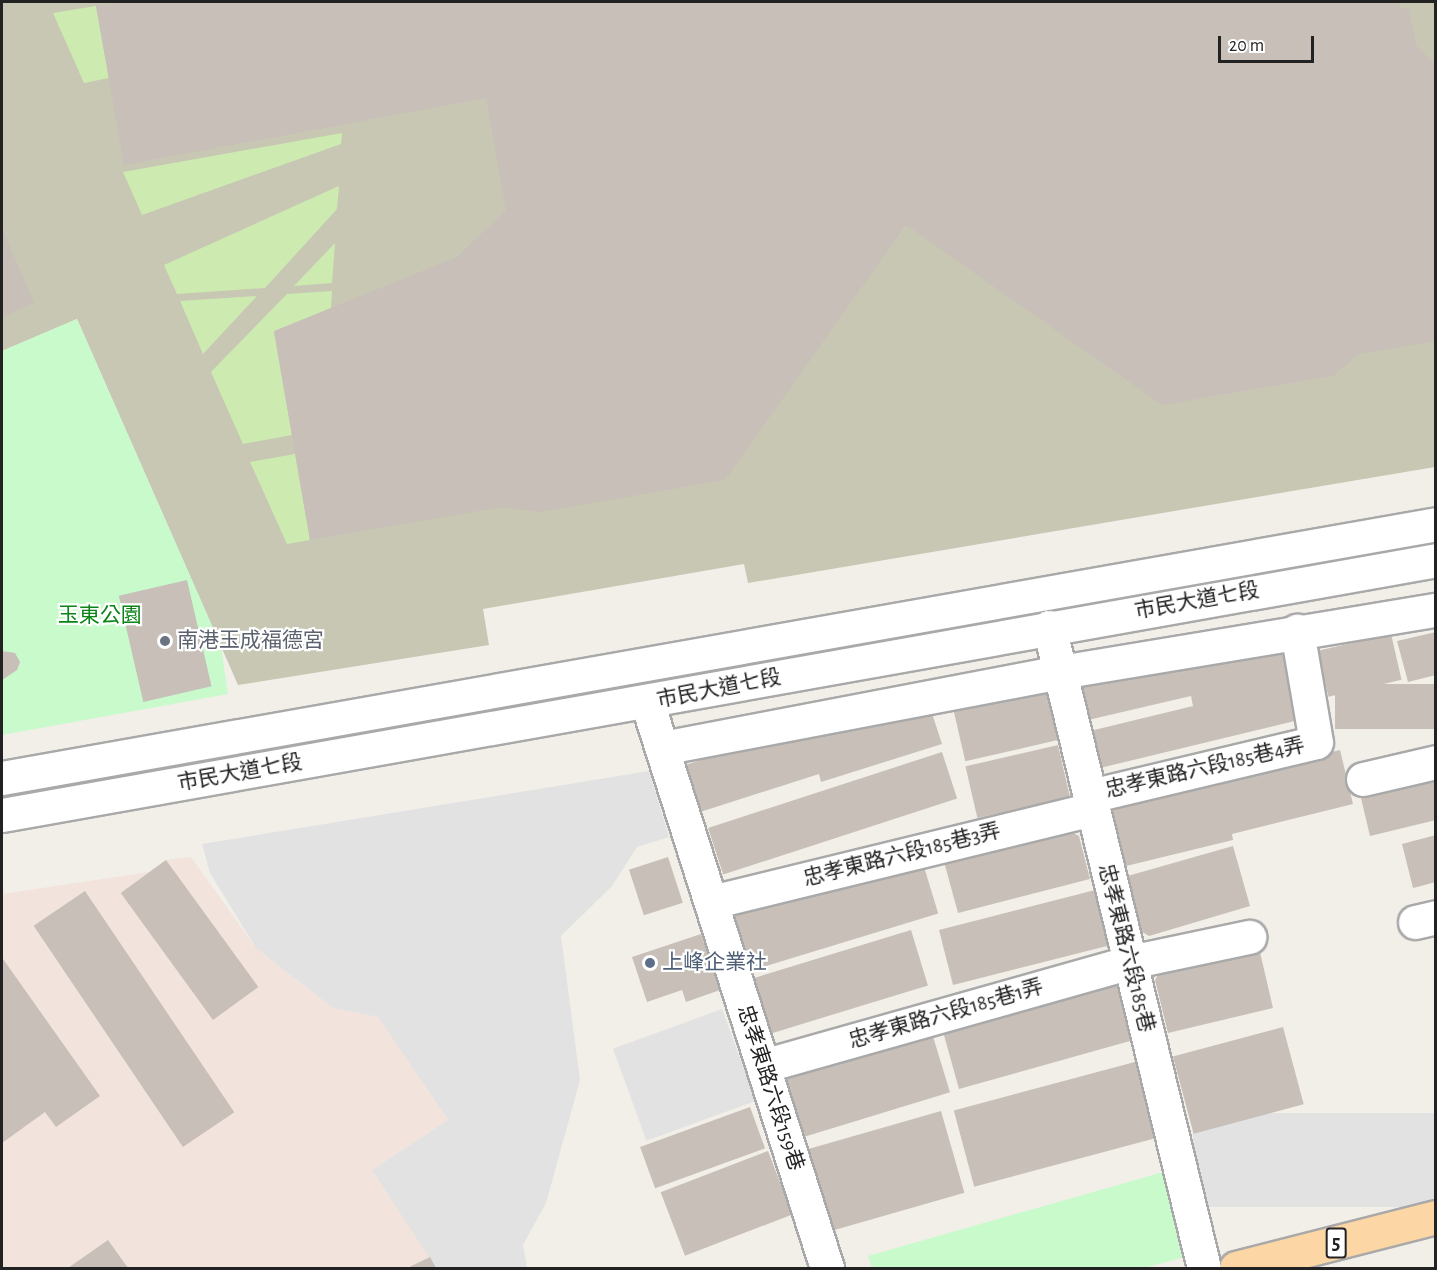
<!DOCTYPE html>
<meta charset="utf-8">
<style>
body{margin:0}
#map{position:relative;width:1437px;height:1270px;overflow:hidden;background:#f2efe9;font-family:"Alegreya Sans","Noto Sans TC",sans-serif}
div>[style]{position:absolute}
.military>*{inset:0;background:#f3e3dd}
.construction>*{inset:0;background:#c7c7b4}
.grass>*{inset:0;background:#cdebb0}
.park>*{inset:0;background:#c8facc}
.parking>*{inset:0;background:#e2e2e2;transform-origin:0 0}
.building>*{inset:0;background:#c7bfb8;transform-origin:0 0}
.roads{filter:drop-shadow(2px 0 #a9a9a9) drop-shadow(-2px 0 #a9a9a9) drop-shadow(0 2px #a9a9a9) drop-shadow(0 -2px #a9a9a9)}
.minor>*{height:33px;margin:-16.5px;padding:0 16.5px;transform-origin:16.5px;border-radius:16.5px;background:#fff}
.tertiary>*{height:33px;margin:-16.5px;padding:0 16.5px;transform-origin:16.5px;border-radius:16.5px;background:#fff}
.primary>*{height:33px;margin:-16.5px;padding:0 16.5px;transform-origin:16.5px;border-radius:16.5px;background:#fcd6a4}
.dots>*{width:16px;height:16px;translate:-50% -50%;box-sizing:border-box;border:3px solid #fff;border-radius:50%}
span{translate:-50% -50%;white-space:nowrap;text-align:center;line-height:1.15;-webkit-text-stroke:4.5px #fff;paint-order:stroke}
.shield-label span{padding:2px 4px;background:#fff;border:2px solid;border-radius:4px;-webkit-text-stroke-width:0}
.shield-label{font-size:20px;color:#222;font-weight:700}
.street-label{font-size:21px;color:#222}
.park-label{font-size:21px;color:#0c8416}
.worship-label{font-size:21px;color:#5b616d}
.left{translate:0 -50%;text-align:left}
.service-label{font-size:21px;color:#4e5e75}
.frame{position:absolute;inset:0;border:3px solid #222;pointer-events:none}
.scale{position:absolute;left:1218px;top:36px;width:96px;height:27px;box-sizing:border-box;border:3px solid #222;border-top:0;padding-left:8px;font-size:18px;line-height:21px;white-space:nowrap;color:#222;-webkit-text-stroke:4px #fff;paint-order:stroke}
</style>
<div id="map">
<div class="military">
<i style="clip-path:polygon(191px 857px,256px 948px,333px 1008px,378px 1017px,448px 1120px,372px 1170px,430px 1257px,406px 1268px,2px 1268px,2px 894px,149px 872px,166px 860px)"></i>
</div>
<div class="construction">
<i style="clip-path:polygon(2px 2px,1435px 2px,1435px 467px,748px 583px,744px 564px,483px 609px,489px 645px,238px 685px,77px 319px,2px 351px)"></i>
</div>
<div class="grass">
<i style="clip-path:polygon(96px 6px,109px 78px,84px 83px,53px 13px)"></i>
<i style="clip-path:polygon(342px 133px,341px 144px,142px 215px,123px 172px)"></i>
<i style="clip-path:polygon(339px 186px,337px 209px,265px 288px,177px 294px,164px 265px)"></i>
<i style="clip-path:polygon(335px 243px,332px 283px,294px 286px)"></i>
<i style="clip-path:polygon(332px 291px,331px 308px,274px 332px,292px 435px,243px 444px,211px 372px,287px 294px)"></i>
<i style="clip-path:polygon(257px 296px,203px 354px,180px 301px)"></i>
<i style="clip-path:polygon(295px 454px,310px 540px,287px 544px,250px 462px)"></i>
</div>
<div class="park">
<i style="clip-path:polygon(77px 319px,221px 646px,228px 694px,2px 735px,2px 351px)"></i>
<i style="clip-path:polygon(1167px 1171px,1188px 1256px,1144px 1268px,872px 1268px,868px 1256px)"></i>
</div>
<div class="parking">
<i style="clip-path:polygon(649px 771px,669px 837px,637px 847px,612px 886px,561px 936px,580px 1080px,546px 1203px,523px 1245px,527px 1268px,436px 1268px,372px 1170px,448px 1120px,378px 1017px,333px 1008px,256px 948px,210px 873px,202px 844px)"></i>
<i style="left:722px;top:1009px;width:98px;height:116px;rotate:70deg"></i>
<i style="left:1435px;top:1113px;width:94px;height:242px;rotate:90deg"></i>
</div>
<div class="building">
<i style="clip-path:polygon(123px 2px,1399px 2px,1400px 9px,1409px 7px,1416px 45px,1436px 65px,1436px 341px,1359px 354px,1333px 376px,1162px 405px,906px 225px,725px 480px,539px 512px,501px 507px,310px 540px,274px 331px,457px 257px,506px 210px,486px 98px,124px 165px,96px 6px)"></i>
<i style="clip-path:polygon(2px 228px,34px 303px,2px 317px)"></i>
<i style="left:187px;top:580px;width:109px;height:70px;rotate:77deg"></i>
<i style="clip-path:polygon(1436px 632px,1436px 675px,1408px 682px,1397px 641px)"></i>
<i style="left:1391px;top:634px;width:47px;height:75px;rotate:77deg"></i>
<i style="clip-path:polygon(1285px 646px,1303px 719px,1100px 768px,1090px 731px,1193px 706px,1191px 696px,1088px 720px,1080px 686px,1183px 661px,1185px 670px)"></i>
<i style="clip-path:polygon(2px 651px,15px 653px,20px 662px,17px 670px,2px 680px)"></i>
<i style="left:1047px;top:684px;width:57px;height:97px;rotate:77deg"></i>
<i style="left:1436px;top:684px;width:45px;height:101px;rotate:90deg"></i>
<i style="clip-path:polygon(927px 698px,942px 744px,821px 782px,819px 774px,697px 813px,682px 766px,804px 728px)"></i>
<i style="left:1058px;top:745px;width:53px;height:95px;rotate:77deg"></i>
<i style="clip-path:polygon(1340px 750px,1353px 804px,1232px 834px,1233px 840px,1122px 867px,1110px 817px,1116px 805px)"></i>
<i style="left:942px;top:752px;width:49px;height:246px;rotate:72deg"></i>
<i style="clip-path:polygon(1436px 775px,1436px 820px,1370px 836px,1360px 794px)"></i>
<i style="clip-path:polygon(1064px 828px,1079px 836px,1090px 879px,958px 913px,943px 858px)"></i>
<i style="clip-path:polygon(1436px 835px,1436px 882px,1413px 888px,1402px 844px)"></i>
<i style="clip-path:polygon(1233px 846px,1250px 906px,1149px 936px,1139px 930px,1124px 877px)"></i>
<i style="left:668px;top:857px;width:48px;height:41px;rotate:72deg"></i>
<i style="left:921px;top:857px;width:59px;height:199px;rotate:73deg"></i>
<i style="left:166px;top:860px;width:157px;height:56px;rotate:54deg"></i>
<i style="clip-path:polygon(1099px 889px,1111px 933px,1107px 946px,953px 985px,939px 930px)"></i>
<i style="left:85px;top:891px;width:267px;height:62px;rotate:56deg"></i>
<i style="left:911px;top:930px;width:58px;height:170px;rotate:73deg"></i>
<i style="clip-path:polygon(701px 934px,720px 990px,686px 1002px,682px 990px,647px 1002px,632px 957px)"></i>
<i style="clip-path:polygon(1259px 948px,1273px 1008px,1168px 1033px,1155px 980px,1160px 972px)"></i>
<i style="clip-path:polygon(3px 959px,100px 1096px,56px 1127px,45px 1112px,2px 1143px)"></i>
<i style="clip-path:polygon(1107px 983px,1124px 989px,1137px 1039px,959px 1089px,942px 1028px)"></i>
<i style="left:1283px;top:1027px;width:80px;height:114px;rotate:75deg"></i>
<i style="left:931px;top:1030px;width:65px;height:159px;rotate:73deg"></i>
<i style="left:1146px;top:1059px;width:79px;height:199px;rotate:75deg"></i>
<i style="left:750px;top:1107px;width:44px;height:117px;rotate:70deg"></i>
<i style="left:941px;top:1111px;width:85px;height:146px;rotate:74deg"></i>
<i style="left:768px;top:1151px;width:68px;height:115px;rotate:69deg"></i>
<i style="clip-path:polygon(108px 1240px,128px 1268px,68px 1268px)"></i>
<i style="clip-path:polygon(430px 1257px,436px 1268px,407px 1268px)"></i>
</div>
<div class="roads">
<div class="minor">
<i style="left:1049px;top:627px;width:659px;rotate:76.41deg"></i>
<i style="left:647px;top:702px;width:594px;rotate:72.36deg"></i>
<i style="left:662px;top:748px;width:405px;rotate:-10.8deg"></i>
<i style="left:1060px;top:672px;width:381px;rotate:-9.4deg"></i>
<i style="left:1363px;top:779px;width:75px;rotate:-13.1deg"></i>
<i style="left:1090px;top:796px;width:232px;rotate:-13.4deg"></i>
<i style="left:1316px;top:742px;width:113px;rotate:-99.7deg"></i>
<i style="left:711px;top:902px;width:393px;rotate:-13.7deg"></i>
<i style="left:1415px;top:922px;width:22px;rotate:-13deg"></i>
<i style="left:763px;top:1066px;width:381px;rotate:-15.8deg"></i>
<i style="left:1130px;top:962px;width:122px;rotate:-11.9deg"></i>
</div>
<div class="tertiary">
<i style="left:2px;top:778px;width:1456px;rotate:-10.04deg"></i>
<i style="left:2px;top:815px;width:1456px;rotate:-10.08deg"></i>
</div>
<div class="primary">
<i style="left:1236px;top:1268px;width:206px;rotate:-14.3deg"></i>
</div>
</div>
<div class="dots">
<i style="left:165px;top:641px;background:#6b7280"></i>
<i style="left:650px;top:963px;background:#5c6f8a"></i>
</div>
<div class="shield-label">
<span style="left:1336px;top:1243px">5</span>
</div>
<div class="street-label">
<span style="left:1197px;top:601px;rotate:-10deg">市民大道七段</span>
<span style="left:719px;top:689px;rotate:-11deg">市民大道七段</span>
<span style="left:1205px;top:768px;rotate:-13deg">忠孝東路六段185巷4弄</span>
<span style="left:240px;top:773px;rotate:-10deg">市民大道七段</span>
<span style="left:902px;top:855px;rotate:-14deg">忠孝東路六段185巷3弄</span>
<span style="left:1126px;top:948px;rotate:76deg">忠孝東路六段185巷</span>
<span style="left:946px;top:1014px;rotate:-16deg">忠孝東路六段185巷1弄</span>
<span style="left:770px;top:1088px;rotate:72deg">忠孝東路六段159巷</span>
</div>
<div class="park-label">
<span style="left:100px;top:616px">玉東公園</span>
</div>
<div class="worship-label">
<span class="left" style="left:177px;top:641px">南港玉成福德宮</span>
</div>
<div class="service-label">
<span class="left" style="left:662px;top:963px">上峰企業社</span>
</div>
<div class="frame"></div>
<div class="scale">20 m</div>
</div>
